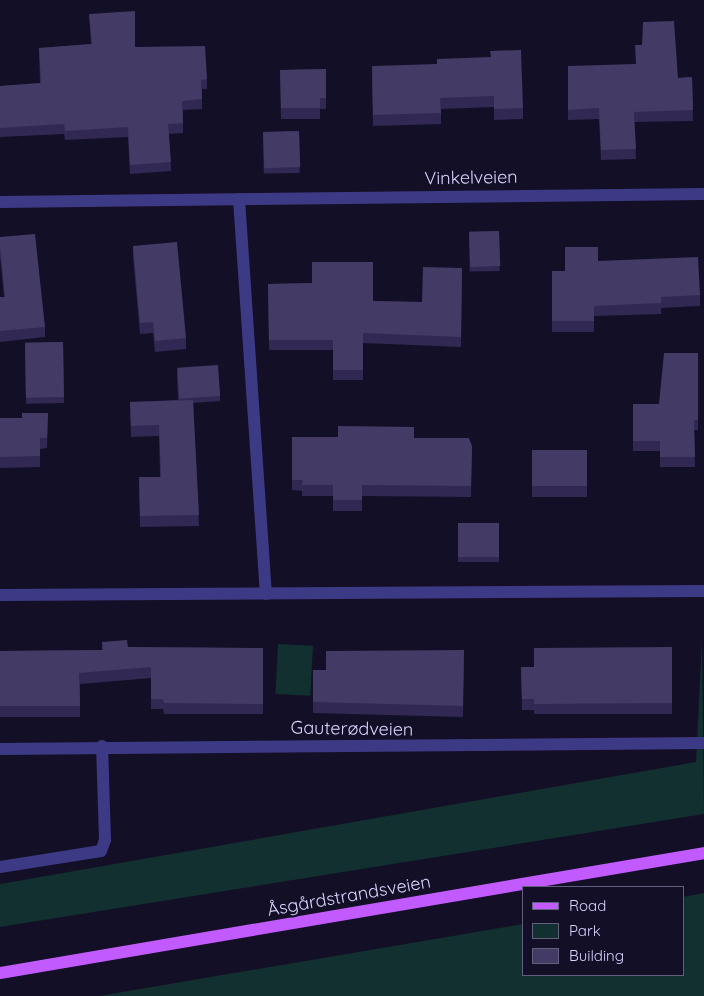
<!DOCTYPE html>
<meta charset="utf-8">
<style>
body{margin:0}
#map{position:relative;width:704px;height:996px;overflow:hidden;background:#130f26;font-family:Quicksand,sans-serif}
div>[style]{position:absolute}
.green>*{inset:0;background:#12302f;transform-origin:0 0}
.minor>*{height:12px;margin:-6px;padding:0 6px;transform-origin:6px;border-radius:6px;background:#3d3a85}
.major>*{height:12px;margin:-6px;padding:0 6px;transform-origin:6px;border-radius:6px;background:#c25bff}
.wall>*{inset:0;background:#312854;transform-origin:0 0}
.building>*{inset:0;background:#433a66;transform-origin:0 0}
span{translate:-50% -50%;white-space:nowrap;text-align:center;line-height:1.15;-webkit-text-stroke:4.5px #130f26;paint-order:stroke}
.street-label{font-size:18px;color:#d9d4ff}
.legend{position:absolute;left:522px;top:886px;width:162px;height:90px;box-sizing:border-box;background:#130f26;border:1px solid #625e7d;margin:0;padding:6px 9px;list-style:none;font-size:15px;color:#d9d4ff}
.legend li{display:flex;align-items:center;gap:10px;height:25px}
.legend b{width:25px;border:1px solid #625e7d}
</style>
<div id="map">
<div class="green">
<i style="clip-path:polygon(702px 639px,704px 814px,0 927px,0 884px,696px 762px)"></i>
<i style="left:278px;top:644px;width:35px;height:50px;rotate:3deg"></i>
<i style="clip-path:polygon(704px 893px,704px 996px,99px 996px,523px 924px,523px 975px,683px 975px,683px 897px)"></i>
</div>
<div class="minor">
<i style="left:239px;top:199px;width:396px;rotate:86.1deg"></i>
<i style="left:0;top:202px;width:704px;rotate:-0.65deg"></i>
<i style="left:0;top:595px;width:704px;rotate:-0.33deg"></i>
<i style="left:0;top:749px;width:704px;rotate:-0.49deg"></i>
<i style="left:0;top:867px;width:102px;rotate:-9deg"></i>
<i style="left:101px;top:851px;width:12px;rotate:-70deg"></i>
<i style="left:105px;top:840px;width:94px;rotate:-91.8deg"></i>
</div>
<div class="major">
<i style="left:0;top:973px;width:714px;rotate:-9.67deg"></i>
</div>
<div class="wall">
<i style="clip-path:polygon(89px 14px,135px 47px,207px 79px,207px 89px,202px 89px,202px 109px,183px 110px,183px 133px,169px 134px,171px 171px,130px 174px,128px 137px,65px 140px,64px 134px,0 137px,0 86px,40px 83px,39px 48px,91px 44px)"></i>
<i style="clip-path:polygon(437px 64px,523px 108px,523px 119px,494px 120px,494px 107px,441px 109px,441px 124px,373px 126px,372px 77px)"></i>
<i style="clip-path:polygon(568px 66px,678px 78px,692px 77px,693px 121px,634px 122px,636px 159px,601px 160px,599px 119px,568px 120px)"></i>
<i style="clip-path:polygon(326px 69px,326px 109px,320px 109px,320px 119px,281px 119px,280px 70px)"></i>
<i style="left:299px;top:131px;width:42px;height:36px;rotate:89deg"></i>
<i style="left:499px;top:231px;width:40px;height:30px;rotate:89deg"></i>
<i style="clip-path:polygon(0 237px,45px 327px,45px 337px,0 342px,0 297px,4px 297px,0 257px)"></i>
<i style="clip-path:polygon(133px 246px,186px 338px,186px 349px,155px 352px,153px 333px,140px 334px,133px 257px)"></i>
<i style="clip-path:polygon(598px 261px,700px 295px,700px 306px,661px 308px,661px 314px,594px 316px,594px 332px,552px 332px,552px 271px,565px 271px)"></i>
<i style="clip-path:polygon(462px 268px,461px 347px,363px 343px,363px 380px,333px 380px,333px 350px,269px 350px,268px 284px,312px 283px,373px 301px,422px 302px)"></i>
<i style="left:63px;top:342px;width:61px;height:38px;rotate:89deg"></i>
<i style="clip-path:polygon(698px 353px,698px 430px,694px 430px,695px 467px,660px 467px,660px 451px,633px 451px,633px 404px,659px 404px)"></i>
<i style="clip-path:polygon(177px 373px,220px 396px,220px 401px,193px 403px,199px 526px,140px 527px,139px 477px,160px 477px,159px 436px,131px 437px,130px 402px,178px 400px)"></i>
<i style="clip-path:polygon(48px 413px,47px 448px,40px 449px,40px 467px,0 468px,0 418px,22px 418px)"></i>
<i style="clip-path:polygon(292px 437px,414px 438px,472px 446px,471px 497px,362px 496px,362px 511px,333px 511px,333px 496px,302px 496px,302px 491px,292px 490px)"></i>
<i style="left:532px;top:450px;width:55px;height:47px"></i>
<i style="left:458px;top:523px;width:41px;height:39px"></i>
<i style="clip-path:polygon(102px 642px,128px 647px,263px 648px,263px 714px,164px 714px,163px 709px,151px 709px,151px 678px,80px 684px,80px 717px,0 717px,0 651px,102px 650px)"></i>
<i style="clip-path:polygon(672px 647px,672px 714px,534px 714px,534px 710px,522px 710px,521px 667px,534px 667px)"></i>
<i style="clip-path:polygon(464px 650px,463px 717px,313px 713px,313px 670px,326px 670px)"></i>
</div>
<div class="building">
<i style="clip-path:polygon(135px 11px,135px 47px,205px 46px,207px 79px,201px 80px,202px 99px,182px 101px,183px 123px,168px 124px,171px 162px,130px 165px,128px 127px,65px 131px,64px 124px,0 128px,0 86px,41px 83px,39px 48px,92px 44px,89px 14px)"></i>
<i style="clip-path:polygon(674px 21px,678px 78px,692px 77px,693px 110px,634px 112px,636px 149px,601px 150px,599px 108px,568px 110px,568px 66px,636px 64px,635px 45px,642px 45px,643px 22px)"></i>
<i style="clip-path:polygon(521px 50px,523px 108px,494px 109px,494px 96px,440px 98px,441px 113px,373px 115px,372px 66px,437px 64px,437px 59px,491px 57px,490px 51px)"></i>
<i style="clip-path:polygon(326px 69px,326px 98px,320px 98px,320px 108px,281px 108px,280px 70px)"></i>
<i style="left:299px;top:131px;width:36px;height:36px;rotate:88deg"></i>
<i style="left:499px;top:231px;width:35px;height:30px;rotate:88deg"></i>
<i style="clip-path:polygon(35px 234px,45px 327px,0 331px,0 297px,5px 297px,0 246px,0 237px)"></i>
<i style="clip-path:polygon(177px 242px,186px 338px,155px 341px,153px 322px,140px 323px,133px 246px)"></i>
<i style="clip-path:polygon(565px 247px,598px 247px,598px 261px,698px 257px,700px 295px,661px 297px,661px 303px,594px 306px,594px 321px,552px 321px,552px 271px,565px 271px)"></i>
<i style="clip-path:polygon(312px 262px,373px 262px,373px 301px,422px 302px,423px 267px,462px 268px,461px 337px,363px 333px,363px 370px,333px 370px,333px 340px,269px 340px,268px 284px,312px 283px)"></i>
<i style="left:63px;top:342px;width:55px;height:38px;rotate:89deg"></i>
<i style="clip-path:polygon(664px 353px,698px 353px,698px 420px,694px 420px,695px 457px,660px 457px,660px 441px,633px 441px,633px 404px,659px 404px)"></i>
<i style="left:218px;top:365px;width:31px;height:41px;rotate:86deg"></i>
<i style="clip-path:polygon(193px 400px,199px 515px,140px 516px,139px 477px,161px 477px,159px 425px,131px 426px,130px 402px)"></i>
<i style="clip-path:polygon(22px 413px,48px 413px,47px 438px,40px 438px,40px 456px,0 457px,0 418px,22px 418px)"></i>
<i style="clip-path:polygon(338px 426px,414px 427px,414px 438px,469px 438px,472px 446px,471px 486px,362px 485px,362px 500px,333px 500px,333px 485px,302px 485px,303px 480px,292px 480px,292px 437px,338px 437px)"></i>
<i style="left:532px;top:450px;width:55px;height:36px"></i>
<i style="left:458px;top:523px;width:41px;height:34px"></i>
<i style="clip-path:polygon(127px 640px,128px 647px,263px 648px,263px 704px,164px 703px,163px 699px,151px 699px,151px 667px,79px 673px,80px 706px,0 706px,0 651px,103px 650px,102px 642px)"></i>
<i style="clip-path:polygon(672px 647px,672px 703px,534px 704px,534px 699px,522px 699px,521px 667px,534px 667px,534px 648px)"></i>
<i style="clip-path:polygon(464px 650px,463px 706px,313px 702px,313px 670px,326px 670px,326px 651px)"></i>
</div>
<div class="street-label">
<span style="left:471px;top:178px;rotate:-1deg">Vinkelveien</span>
<span style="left:352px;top:729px;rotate:1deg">Gauterødveien</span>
<span style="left:349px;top:896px;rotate:-10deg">Åsgårdstrandsveien</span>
</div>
<ul class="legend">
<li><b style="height:6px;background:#c25bff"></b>Road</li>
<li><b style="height:14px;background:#12302f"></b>Park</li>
<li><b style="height:14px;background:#433a66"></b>Building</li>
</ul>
</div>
